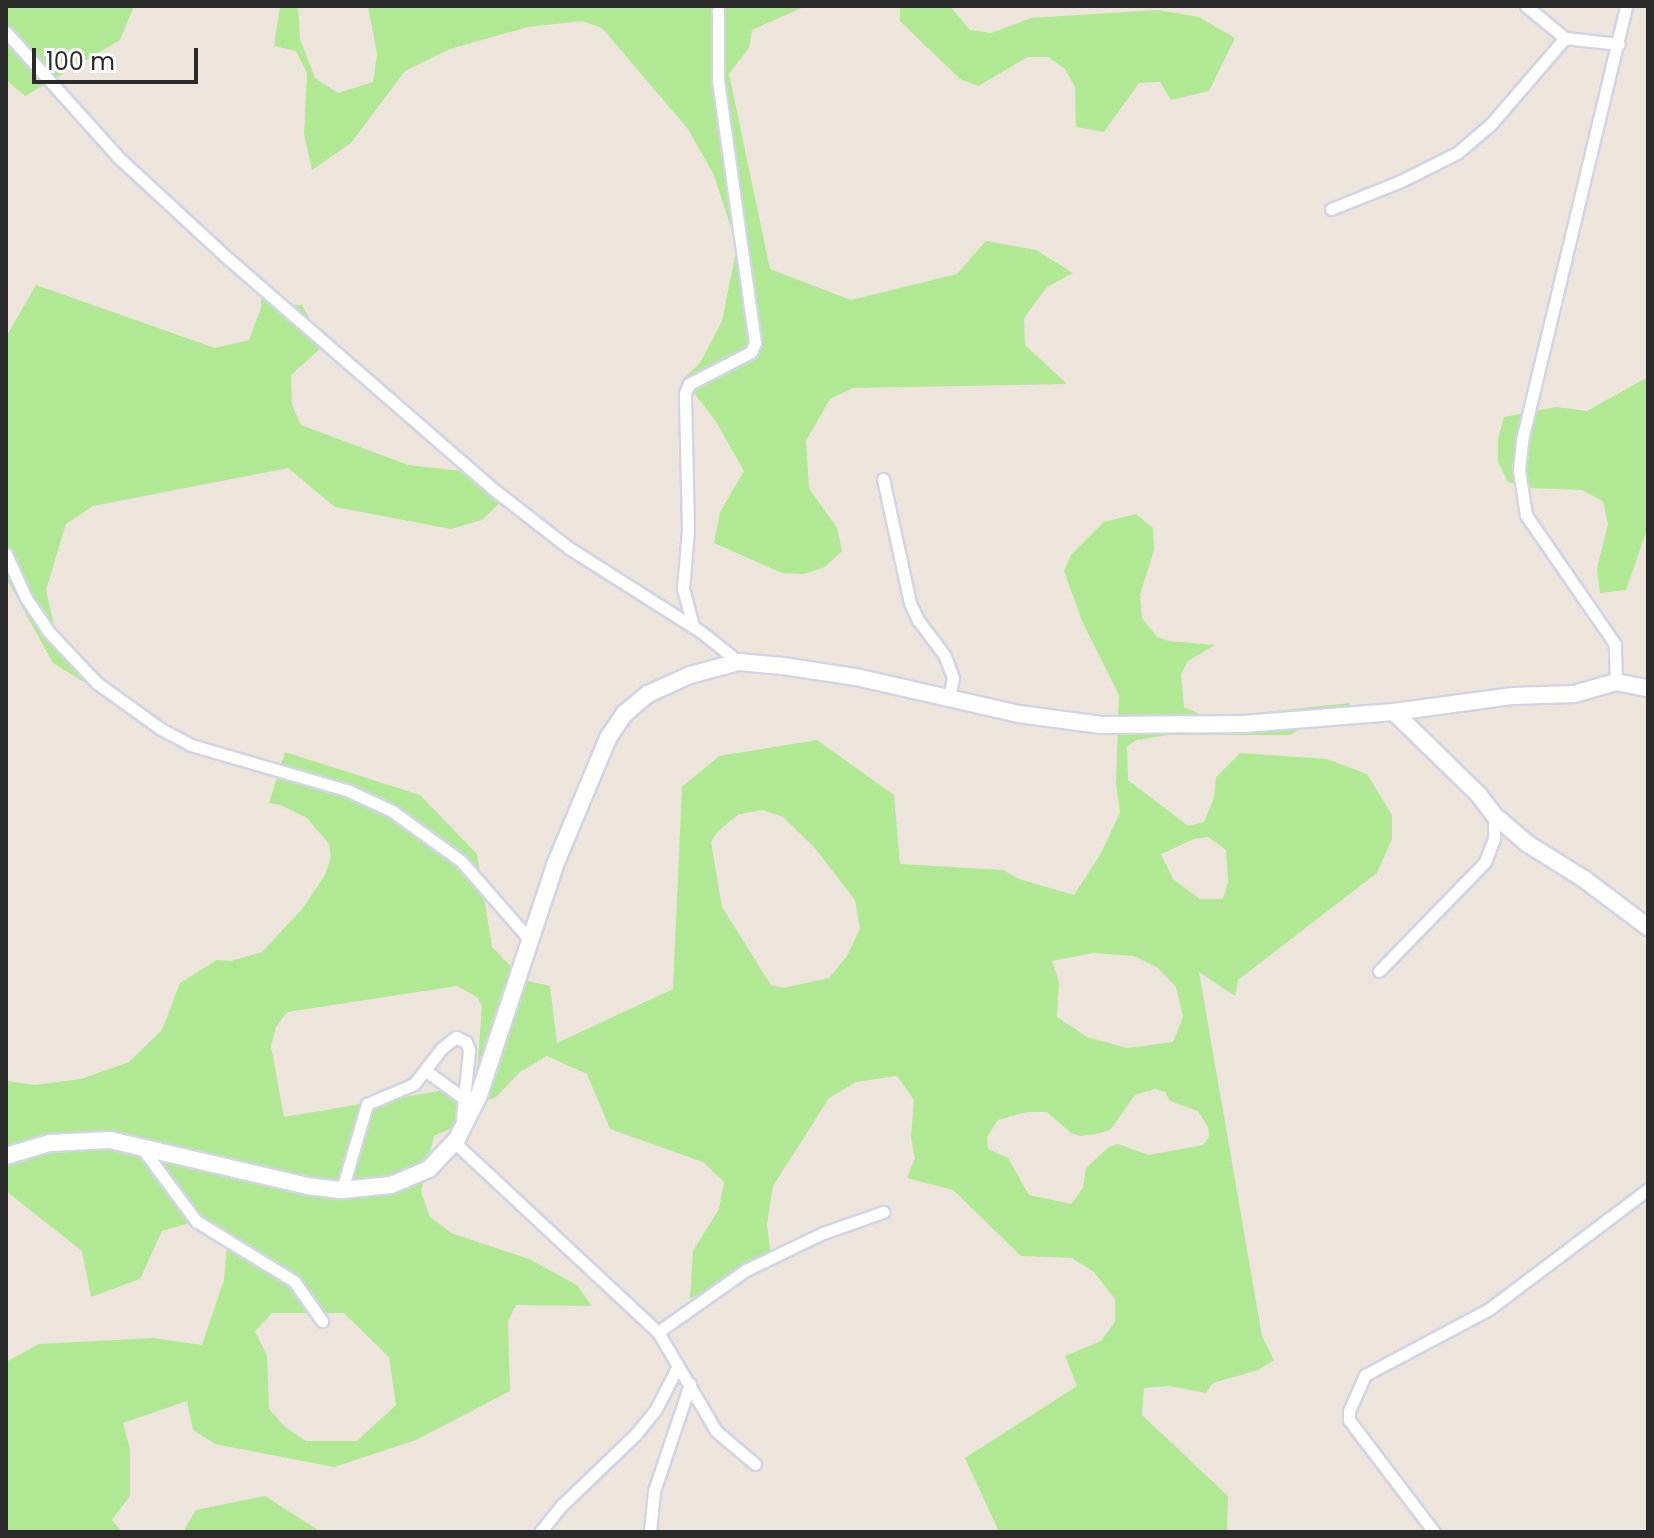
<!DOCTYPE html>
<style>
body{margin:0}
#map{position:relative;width:1654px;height:1538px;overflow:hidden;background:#ede5db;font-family:Poppins,sans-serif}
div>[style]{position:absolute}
.green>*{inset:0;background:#b1e894}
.roads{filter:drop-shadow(2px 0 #d1d4e4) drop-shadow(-2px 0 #d1d4e4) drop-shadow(0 2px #d1d4e4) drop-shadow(0 -2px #d1d4e4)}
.street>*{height:11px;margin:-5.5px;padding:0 5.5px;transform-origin:5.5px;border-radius:5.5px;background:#fff}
.secondary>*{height:16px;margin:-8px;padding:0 8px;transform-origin:8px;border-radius:8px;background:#fff}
span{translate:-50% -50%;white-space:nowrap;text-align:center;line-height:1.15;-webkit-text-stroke:8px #fff;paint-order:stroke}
.frame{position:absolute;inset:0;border:8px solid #2a2a2a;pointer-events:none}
.scale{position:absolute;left:32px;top:48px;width:166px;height:36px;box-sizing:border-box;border:4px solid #2a2a2a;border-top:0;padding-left:10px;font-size:24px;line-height:28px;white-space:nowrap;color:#2a2a2a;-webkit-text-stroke:6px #fff;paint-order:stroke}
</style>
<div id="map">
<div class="green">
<i style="clip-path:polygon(6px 6px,134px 6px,120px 40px,25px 96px,6px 80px)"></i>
<i style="clip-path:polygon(280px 6px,298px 6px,300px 39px,315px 78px,338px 93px,373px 82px,377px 54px,368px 6px,806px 6px,752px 30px,749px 48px,729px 74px,770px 269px,851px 300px,957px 274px,986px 241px,1036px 250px,1073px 273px,1047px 287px,1024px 318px,1025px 345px,1067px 384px,853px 388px,830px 399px,806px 441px,809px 488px,837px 528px,842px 551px,825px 567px,804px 574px,782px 573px,714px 543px,720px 512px,744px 471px,715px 420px,683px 379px,700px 363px,722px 321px,737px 246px,714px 175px,688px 129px,602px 28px,582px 21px,528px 27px,450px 49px,405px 71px,351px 143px,312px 170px,304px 134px,307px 73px,296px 51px,274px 46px)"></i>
<i style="clip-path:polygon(900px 6px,950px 6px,970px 30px,991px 33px,1031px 18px,1158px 10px,1199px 17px,1235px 38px,1209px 91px,1171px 100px,1160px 82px,1139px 83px,1104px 132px,1076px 127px,1075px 87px,1065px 69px,1048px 57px,1028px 57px,978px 86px,960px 79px,900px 21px)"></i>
<i style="clip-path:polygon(36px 285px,215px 348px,249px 340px,261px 308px,261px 290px,292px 305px,302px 305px,324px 345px,291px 375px,292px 405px,301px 425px,408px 465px,480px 473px,505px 498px,482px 520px,451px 529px,335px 507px,288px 468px,93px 506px,66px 524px,46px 590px,61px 656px,87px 684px,53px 663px,6px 578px,6px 337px)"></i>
<i style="clip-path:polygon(1648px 377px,1648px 527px,1626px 590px,1600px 593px,1597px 569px,1608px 524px,1603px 501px,1582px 490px,1530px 488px,1508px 482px,1498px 462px,1498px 439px,1504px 417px,1556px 407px,1587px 411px)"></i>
<i style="clip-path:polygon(evenodd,1136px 514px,1153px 528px,1154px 550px,1140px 595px,1142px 618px,1157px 637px,1169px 641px,1215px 645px,1188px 661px,1181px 674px,1184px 707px,1208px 718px,1350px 703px,1348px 710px,1319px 717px,1290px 735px,1168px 735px,1137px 740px,1127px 746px,1128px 780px,1188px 826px,1204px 822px,1214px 798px,1216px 777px,1240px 753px,1327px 759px,1367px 774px,1392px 815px,1392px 839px,1377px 873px,1238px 980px,1235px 996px,1199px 972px,1262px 1336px,1274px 1360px,1258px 1370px,1213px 1383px,1206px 1393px,1169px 1386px,1144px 1388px,1142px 1415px,1228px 1496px,1227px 1532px,999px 1532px,965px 1458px,1077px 1386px,1065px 1356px,1101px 1341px,1115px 1322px,1115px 1299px,1094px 1272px,1072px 1258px,1021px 1256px,953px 1190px,907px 1178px,915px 1158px,911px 1137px,914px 1100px,897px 1076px,856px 1082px,829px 1098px,773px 1186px,767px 1224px,771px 1257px,690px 1299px,693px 1251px,719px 1209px,724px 1182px,703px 1162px,610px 1129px,587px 1074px,547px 1056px,520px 1072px,495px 1098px,472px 1104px,456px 1126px,434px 1136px,421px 1192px,430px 1217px,451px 1233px,529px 1259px,577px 1285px,592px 1306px,516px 1305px,508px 1321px,510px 1391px,416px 1440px,334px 1467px,215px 1444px,193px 1430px,187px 1401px,123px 1423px,130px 1449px,130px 1496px,112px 1520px,122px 1532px,6px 1532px,6px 1362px,39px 1344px,153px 1338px,202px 1345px,224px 1280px,227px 1244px,196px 1221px,162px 1231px,140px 1279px,91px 1297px,82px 1251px,6px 1191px,6px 1081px,35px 1085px,81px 1079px,129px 1062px,162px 1030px,180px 983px,217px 960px,231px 961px,262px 952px,303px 908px,325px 875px,331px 857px,329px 844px,307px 818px,281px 805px,269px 803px,285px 752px,420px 795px,477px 854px,492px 947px,524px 980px,550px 986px,557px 1043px,673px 989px,682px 787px,719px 756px,817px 740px,894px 795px,900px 864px,1003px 870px,1019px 879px,1074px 895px,1100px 855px,1120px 813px,1116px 783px,1119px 695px,1082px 621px,1064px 571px,1071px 555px,1104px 522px,1136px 514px,763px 810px,783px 817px,814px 847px,855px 900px,860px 929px,847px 956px,829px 978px,783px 988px,771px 985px,722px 907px,711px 842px,718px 831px,739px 814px,763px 810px,1136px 514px,1208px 837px,1226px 850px,1228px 882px,1223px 899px,1200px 899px,1173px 879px,1161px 854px,1194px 839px,1208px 837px,1136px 514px,1093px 953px,1134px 956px,1158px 968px,1176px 987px,1183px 1017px,1173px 1042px,1127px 1048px,1087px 1037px,1057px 1017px,1059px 982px,1052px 961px,1093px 953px,1136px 514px,457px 986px,477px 997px,482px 1006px,477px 1074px,469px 1086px,284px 1117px,271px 1046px,276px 1027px,287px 1012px,457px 986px,1136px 514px,1155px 1089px,1165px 1092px,1170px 1101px,1198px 1111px,1208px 1127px,1209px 1137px,1203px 1145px,1149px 1155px,1118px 1144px,1109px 1147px,1086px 1168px,1083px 1188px,1071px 1204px,1029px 1195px,1008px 1158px,988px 1149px,987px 1137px,998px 1120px,1027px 1112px,1047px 1112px,1071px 1133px,1080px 1136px,1101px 1133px,1111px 1129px,1135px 1095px,1155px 1089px,1136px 514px,272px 1313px,344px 1313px,389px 1357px,396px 1405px,357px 1441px,306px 1441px,285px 1427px,269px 1409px,267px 1356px,255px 1331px,272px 1313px)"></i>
<i style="clip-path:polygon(265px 1496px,321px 1532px,183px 1532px,196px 1510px)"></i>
</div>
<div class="roads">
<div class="street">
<i style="left:1526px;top:6px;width:50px;rotate:39.4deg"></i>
<i style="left:1565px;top:38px;width:54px;rotate:6.3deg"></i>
<i style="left:6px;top:32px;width:169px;rotate:48.1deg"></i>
<i style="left:119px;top:158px;width:143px;rotate:42.7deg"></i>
<i style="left:224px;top:255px;width:362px;rotate:41deg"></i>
<i style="left:497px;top:492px;width:91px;rotate:37.9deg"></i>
<i style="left:569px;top:548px;width:155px;rotate:32.4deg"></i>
<i style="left:700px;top:631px;width:50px;rotate:38.5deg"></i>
<i style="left:1331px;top:209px;width:75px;rotate:-21.8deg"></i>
<i style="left:1401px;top:181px;width:63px;rotate:-26.6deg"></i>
<i style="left:1457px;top:153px;width:45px;rotate:-40.5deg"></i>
<i style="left:1491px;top:124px;width:113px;rotate:-49.3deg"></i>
<i style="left:883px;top:479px;width:127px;rotate:77.7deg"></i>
<i style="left:910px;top:603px;width:19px;rotate:65deg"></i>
<i style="left:918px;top:620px;width:45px;rotate:53.1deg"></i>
<i style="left:945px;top:656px;width:23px;rotate:70deg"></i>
<i style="left:953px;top:678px;width:21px;rotate:101deg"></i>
<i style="left:6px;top:554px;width:48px;rotate:65.6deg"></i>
<i style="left:26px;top:598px;width:40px;rotate:56deg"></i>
<i style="left:48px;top:631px;width:71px;rotate:46.7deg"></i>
<i style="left:97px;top:683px;width:79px;rotate:35.7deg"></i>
<i style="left:161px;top:729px;width:34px;rotate:28deg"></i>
<i style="left:191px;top:745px;width:165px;rotate:16.2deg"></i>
<i style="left:349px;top:791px;width:47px;rotate:24.9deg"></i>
<i style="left:392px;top:811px;width:85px;rotate:35.9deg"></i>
<i style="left:461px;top:861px;width:103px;rotate:48.9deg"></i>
<i style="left:693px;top:626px;width:38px;rotate:-105deg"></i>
<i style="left:683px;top:589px;width:59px;rotate:-85.2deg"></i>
<i style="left:688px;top:530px;width:137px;rotate:-91.3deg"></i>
<i style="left:685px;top:393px;width:10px;rotate:-66deg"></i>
<i style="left:689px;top:384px;width:70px;rotate:-27.3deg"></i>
<i style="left:751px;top:352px;width:10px;rotate:-66deg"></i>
<i style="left:755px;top:343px;width:265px;rotate:-98deg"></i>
<i style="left:718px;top:81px;width:70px;rotate:-90deg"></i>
<i style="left:1616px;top:682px;width:38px;rotate:-92deg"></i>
<i style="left:1615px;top:644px;width:157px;rotate:-124.6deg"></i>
<i style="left:1526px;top:515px;width:46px;rotate:-98.8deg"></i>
<i style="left:1519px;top:470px;width:30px;rotate:-84deg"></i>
<i style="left:1522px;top:440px;width:446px;rotate:-76.5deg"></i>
<i style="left:1379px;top:971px;width:152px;rotate:-45.8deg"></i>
<i style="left:1485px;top:862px;width:26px;rotate:-69deg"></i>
<i style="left:1494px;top:838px;width:23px;rotate:-90deg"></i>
<i style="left:426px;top:1071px;width:49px;rotate:35.9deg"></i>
<i style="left:454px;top:1142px;width:279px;rotate:43deg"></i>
<i style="left:658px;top:1332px;width:115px;rotate:59.6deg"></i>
<i style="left:716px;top:1431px;width:51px;rotate:40.2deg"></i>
<i style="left:142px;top:1148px;width:91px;rotate:53.5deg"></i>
<i style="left:196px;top:1221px;width:115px;rotate:31.5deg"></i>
<i style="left:294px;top:1281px;width:49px;rotate:55deg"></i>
<i style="left:342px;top:1190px;width:90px;rotate:-73.8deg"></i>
<i style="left:367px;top:1104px;width:51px;rotate:-23.1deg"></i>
<i style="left:414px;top:1084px;width:46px;rotate:-52.1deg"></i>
<i style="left:442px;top:1048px;width:18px;rotate:-38deg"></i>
<i style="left:456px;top:1037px;width:11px;rotate:27deg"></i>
<i style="left:466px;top:1042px;width:9px;rotate:69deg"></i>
<i style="left:469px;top:1050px;width:69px;rotate:95.8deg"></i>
<i style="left:658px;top:1332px;width:108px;rotate:-35.2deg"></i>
<i style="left:746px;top:1270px;width:85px;rotate:-25.7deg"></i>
<i style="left:823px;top:1233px;width:64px;rotate:-19.3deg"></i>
<i style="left:540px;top:1532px;width:35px;rotate:-51deg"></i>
<i style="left:562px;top:1505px;width:101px;rotate:-43.8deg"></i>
<i style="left:635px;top:1435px;width:33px;rotate:-51deg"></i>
<i style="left:656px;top:1409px;width:48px;rotate:-62.9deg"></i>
<i style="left:650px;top:1532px;width:41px;rotate:-84.4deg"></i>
<i style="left:654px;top:1491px;width:113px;rotate:-71.4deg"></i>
<i style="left:1434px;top:1532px;width:141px;rotate:-127.2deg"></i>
<i style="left:1349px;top:1420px;width:9px;rotate:-90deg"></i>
<i style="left:1349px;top:1411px;width:39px;rotate:-66deg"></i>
<i style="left:1365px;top:1375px;width:140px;rotate:-28deg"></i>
<i style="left:1489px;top:1309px;width:199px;rotate:-37deg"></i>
</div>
<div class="secondary">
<i style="left:1394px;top:712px;width:119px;rotate:44.3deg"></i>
<i style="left:1479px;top:795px;width:25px;rotate:53deg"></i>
<i style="left:1494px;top:815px;width:45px;rotate:40.5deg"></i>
<i style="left:1528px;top:844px;width:66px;rotate:32deg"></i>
<i style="left:1584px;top:879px;width:80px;rotate:36.9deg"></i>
<i style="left:6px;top:1156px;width:46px;rotate:-16.5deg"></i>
<i style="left:50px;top:1143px;width:60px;rotate:-2.9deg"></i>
<i style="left:110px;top:1140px;width:202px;rotate:13.1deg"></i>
<i style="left:307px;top:1186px;width:35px;rotate:7deg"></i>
<i style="left:342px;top:1190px;width:49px;rotate:-5.8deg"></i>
<i style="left:391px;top:1185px;width:41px;rotate:-22.8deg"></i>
<i style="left:429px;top:1169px;width:41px;rotate:-47deg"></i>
<i style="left:457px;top:1139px;width:49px;rotate:-63.4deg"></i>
<i style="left:479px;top:1095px;width:242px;rotate:-71.7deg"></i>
<i style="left:555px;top:865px;width:138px;rotate:-67.3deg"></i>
<i style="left:608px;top:738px;width:29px;rotate:-56deg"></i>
<i style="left:624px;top:714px;width:31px;rotate:-40deg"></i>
<i style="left:648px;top:694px;width:46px;rotate:-24.3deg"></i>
<i style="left:690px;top:675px;width:51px;rotate:-14.9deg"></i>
<i style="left:739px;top:662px;width:44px;rotate:5.2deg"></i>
<i style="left:783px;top:666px;width:74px;rotate:8.6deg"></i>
<i style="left:856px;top:677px;width:167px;rotate:12.8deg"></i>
<i style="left:1019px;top:714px;width:83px;rotate:7.6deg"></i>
<i style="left:1101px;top:725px;width:143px;rotate:-0.4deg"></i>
<i style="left:1244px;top:724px;width:150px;rotate:-4.6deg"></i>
<i style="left:1394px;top:712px;width:120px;rotate:-7.7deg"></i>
<i style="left:1513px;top:696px;width:61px;rotate:-1.9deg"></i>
<i style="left:1574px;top:694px;width:44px;rotate:-15.9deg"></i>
<i style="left:1616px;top:682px;width:33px;rotate:11deg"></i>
</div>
</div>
<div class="frame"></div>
<div class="scale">100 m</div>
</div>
